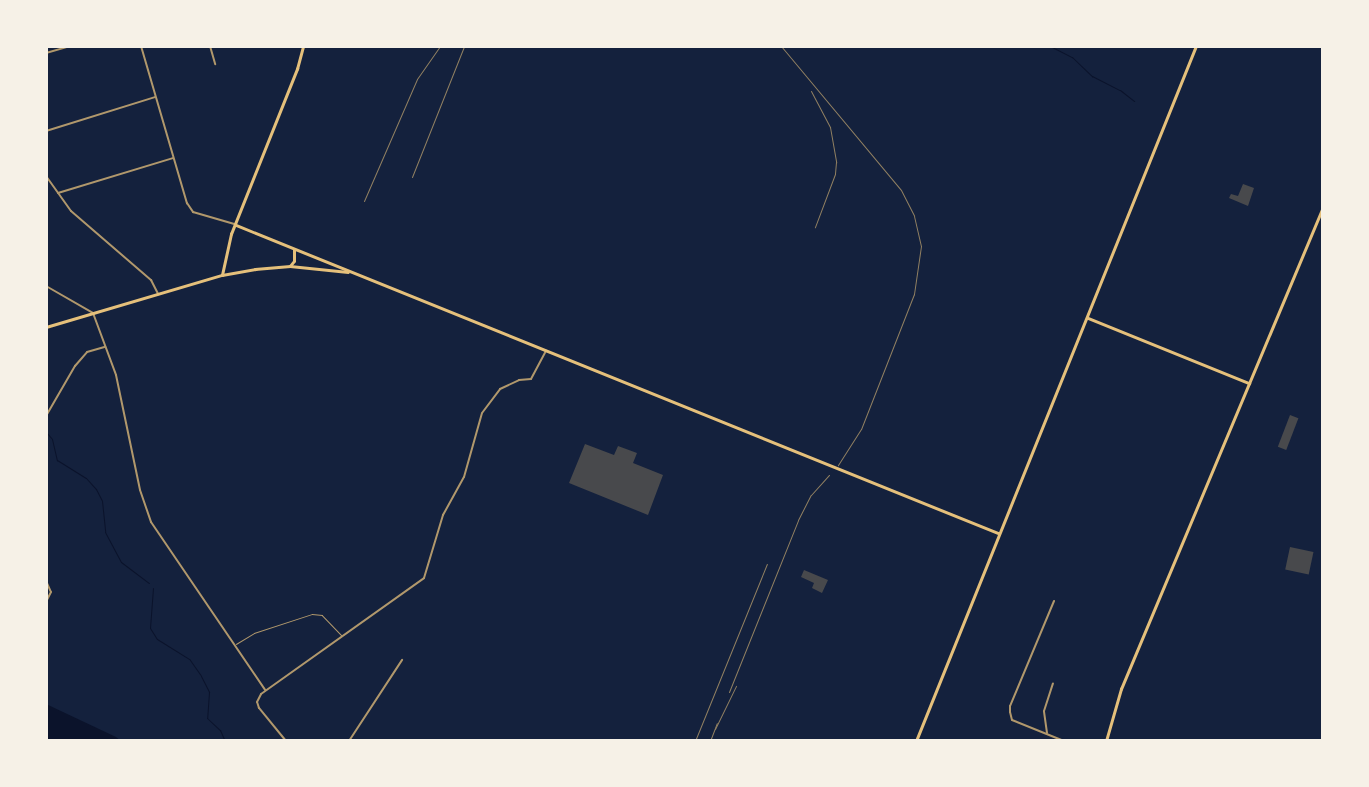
<!DOCTYPE html>
<style>
body{margin:0}
#map{position:relative;width:1369px;height:787px;overflow:hidden;background:#14213d;font-family:Raleway,sans-serif}
div>[style]{position:absolute}
.water>*{inset:0;background:#0b132b}
.stream>*{height:1px;margin:-0.5px;padding:0 0.5px;transform-origin:0.5px;border-radius:0.5px;background:#0b132b}
.building>*{inset:0;background:#48494c;transform-origin:0 0}
.service>*{height:0.5px;margin:-0.25px;padding:0 0.25px;transform-origin:0.25px;border-radius:0.25px;background:#b1986c}
.minor>*{height:2px;margin:-1px;padding:0 1px;transform-origin:1px;border-radius:1px;background:#b1986c}
.secondary>*{height:2.5px;margin:-1.25px;padding:0 1.25px;transform-origin:1.25px;border-radius:1.25px;background:#e5c07b}
.primary>*{height:2.5px;margin:-1.25px;padding:0 1.25px;transform-origin:1.25px;border-radius:1.25px;background:#e5c07b}
.rail>*{height:1px;margin:-0.5px;padding:0 0.5px;transform-origin:0.5px;border-radius:0.5px;background:#918062}
span{translate:-50% -50%;white-space:nowrap;text-align:center;line-height:1.15;-webkit-text-stroke:5px #f6f1e7;paint-order:stroke}
.frame{position:absolute;inset:0;border:48px solid #f6f1e7;pointer-events:none}
</style>
<div id="map">
<div class="water">
<i style="clip-path:polygon(46px 704px,116px 737px,121px 741px,46px 741px)"></i>
</div>
<div class="stream">
<i style="left:1050px;top:46px;width:25px;rotate:27deg"></i>
<i style="left:1072px;top:57px;width:28px;rotate:44deg"></i>
<i style="left:1092px;top:76px;width:31px;rotate:27deg"></i>
<i style="left:1120px;top:90px;width:18px;rotate:38deg"></i>
<i style="left:46px;top:432px;width:9px;rotate:49deg"></i>
<i style="left:52px;top:439px;width:22px;rotate:77deg"></i>
<i style="left:57px;top:460px;width:34px;rotate:32deg"></i>
<i style="left:86px;top:478px;width:15px;rotate:48deg"></i>
<i style="left:96px;top:489px;width:13px;rotate:63deg"></i>
<i style="left:102px;top:501px;width:31px;rotate:84deg"></i>
<i style="left:105px;top:532px;width:34px;rotate:62deg"></i>
<i style="left:121px;top:562px;width:35px;rotate:37deg"></i>
<i style="left:153px;top:588px;width:40px;rotate:94.3deg"></i>
<i style="left:150px;top:628px;width:13px;rotate:58deg"></i>
<i style="left:157px;top:639px;width:39px;rotate:32deg"></i>
<i style="left:190px;top:660px;width:19px;rotate:55deg"></i>
<i style="left:201px;top:676px;width:18px;rotate:63deg"></i>
<i style="left:209px;top:692px;width:26px;rotate:94deg"></i>
<i style="left:207px;top:718px;width:18px;rotate:43deg"></i>
<i style="left:220px;top:730px;width:12px;rotate:66deg"></i>
</div>
<div class="building">
<i style="clip-path:polygon(1243px 184px,1254px 188px,1248px 206px,1229px 198px,1231px 194px,1238px 196px)"></i>
<i style="left:1290px;top:415px;width:9px;height:34px;rotate:21deg"></i>
<i style="clip-path:polygon(585px 444px,614px 455px,618px 446px,637px 453px,633px 463px,663px 475px,648px 515px,569px 483px)"></i>
<i style="left:1290px;top:547px;width:24px;height:23px;rotate:12deg"></i>
<i style="clip-path:polygon(804px 570px,828px 580px,822px 593px,812px 588px,814px 583px,801px 577px)"></i>
</div>
<div class="service">
<i style="left:236px;top:644px;width:21px;rotate:-31deg"></i>
<i style="left:254px;top:633px;width:61px;rotate:-18.1deg"></i>
<i style="left:312px;top:614px;width:10px;rotate:6deg"></i>
<i style="left:322px;top:615px;width:29px;rotate:46deg"></i>
</div>
<div class="minor">
<i style="left:141px;top:46px;width:164px;rotate:73.7deg"></i>
<i style="left:187px;top:203px;width:11px;rotate:56deg"></i>
<i style="left:193px;top:212px;width:43px;rotate:16.3deg"></i>
<i style="left:210px;top:46px;width:19px;rotate:74deg"></i>
<i style="left:46px;top:53px;width:25px;rotate:-16deg"></i>
<i style="left:46px;top:131px;width:114px;rotate:-17.3deg"></i>
<i style="left:46px;top:176px;width:43px;rotate:54.5deg"></i>
<i style="left:71px;top:211px;width:106px;rotate:40.8deg"></i>
<i style="left:151px;top:280px;width:16px;rotate:63deg"></i>
<i style="left:58px;top:193px;width:120px;rotate:-16.9deg"></i>
<i style="left:46px;top:286px;width:54px;rotate:29.9deg"></i>
<i style="left:93px;top:313px;width:66px;rotate:69.6deg"></i>
<i style="left:116px;top:375px;width:117px;rotate:78.2deg"></i>
<i style="left:140px;top:490px;width:34px;rotate:71deg"></i>
<i style="left:151px;top:522px;width:203px;rotate:55.8deg"></i>
<i style="left:46px;top:416px;width:58px;rotate:-59.9deg"></i>
<i style="left:75px;top:366px;width:18px;rotate:-49deg"></i>
<i style="left:87px;top:352px;width:19px;rotate:-16deg"></i>
<i style="left:46px;top:581px;width:12px;rotate:66deg"></i>
<i style="left:51px;top:592px;width:11px;rotate:117deg"></i>
<i style="left:1054px;top:601px;width:114px;rotate:112.7deg"></i>
<i style="left:1010px;top:706px;width:6px;rotate:90deg"></i>
<i style="left:1010px;top:712px;width:8px;rotate:76deg"></i>
<i style="left:1012px;top:720px;width:56px;rotate:22deg"></i>
<i style="left:1047px;top:733px;width:22px;rotate:-98deg"></i>
<i style="left:1044px;top:711px;width:29px;rotate:-72deg"></i>
<i style="left:286px;top:741px;width:43px;rotate:-129.3deg"></i>
<i style="left:259px;top:708px;width:6px;rotate:-108deg"></i>
<i style="left:257px;top:702px;width:9px;rotate:-63deg"></i>
<i style="left:261px;top:694px;width:200px;rotate:-35.4deg"></i>
<i style="left:424px;top:578px;width:66px;rotate:-73.2deg"></i>
<i style="left:443px;top:515px;width:43px;rotate:-61.1deg"></i>
<i style="left:464px;top:477px;width:66px;rotate:-74.3deg"></i>
<i style="left:482px;top:413px;width:30px;rotate:-53deg"></i>
<i style="left:500px;top:389px;width:21px;rotate:-25deg"></i>
<i style="left:519px;top:380px;width:12px;rotate:-5deg"></i>
<i style="left:531px;top:379px;width:32px;rotate:-62deg"></i>
<i style="left:349px;top:741px;width:97px;rotate:-56.8deg"></i>
</div>
<div class="secondary">
<i style="left:236px;top:225px;width:822px;rotate:22.01deg"></i>
<i style="left:290px;top:266px;width:6px;rotate:-51deg"></i>
<i style="left:294px;top:261px;width:11px;rotate:-90deg"></i>
<i style="left:222px;top:275px;width:42px;rotate:-77.6deg"></i>
<i style="left:231px;top:234px;width:178px;rotate:-68.2deg"></i>
<i style="left:297px;top:69px;width:24px;rotate:-75deg"></i>
<i style="left:1088px;top:318px;width:174px;rotate:22deg"></i>
<i style="left:46px;top:327px;width:184px;rotate:-16.5deg"></i>
<i style="left:222px;top:275px;width:34px;rotate:-10deg"></i>
<i style="left:255px;top:269px;width:35px;rotate:-5deg"></i>
<i style="left:290px;top:266px;width:58px;rotate:5.9deg"></i>
<i style="left:916px;top:741px;width:749px;rotate:-68.06deg"></i>
</div>
<div class="primary">
<i style="left:1106px;top:741px;width:54px;rotate:-73.9deg"></i>
<i style="left:1121px;top:689px;width:523px;rotate:-67.26deg"></i>
</div>
<div class="rail">
<i style="left:781px;top:46px;width:187px;rotate:50.2deg"></i>
<i style="left:901px;top:190px;width:29px;rotate:63deg"></i>
<i style="left:914px;top:216px;width:31px;rotate:77deg"></i>
<i style="left:921px;top:246px;width:49px;rotate:98.3deg"></i>
<i style="left:914px;top:294px;width:145px;rotate:111.4deg"></i>
<i style="left:861px;top:429px;width:43px;rotate:122.6deg"></i>
<i style="left:811px;top:91px;width:41px;rotate:62.2deg"></i>
<i style="left:830px;top:127px;width:36px;rotate:80deg"></i>
<i style="left:836px;top:162px;width:12px;rotate:95deg"></i>
<i style="left:835px;top:174px;width:57px;rotate:110.7deg"></i>
<i style="left:412px;top:177px;width:141px;rotate:-68.3deg"></i>
<i style="left:364px;top:201px;width:133px;rotate:-66.5deg"></i>
<i style="left:417px;top:79px;width:40px;rotate:-55.1deg"></i>
<i style="left:729px;top:692px;width:185px;rotate:-68.1deg"></i>
<i style="left:798px;top:520px;width:28px;rotate:-63deg"></i>
<i style="left:811px;top:495px;width:27px;rotate:-48deg"></i>
<i style="left:715px;top:729px;width:48px;rotate:-64deg"></i>
<i style="left:695px;top:741px;width:191px;rotate:-67.9deg"></i>
<i style="left:710px;top:741px;width:19px;rotate:-69deg"></i>
</div>
<div class="frame"></div>
</div>
